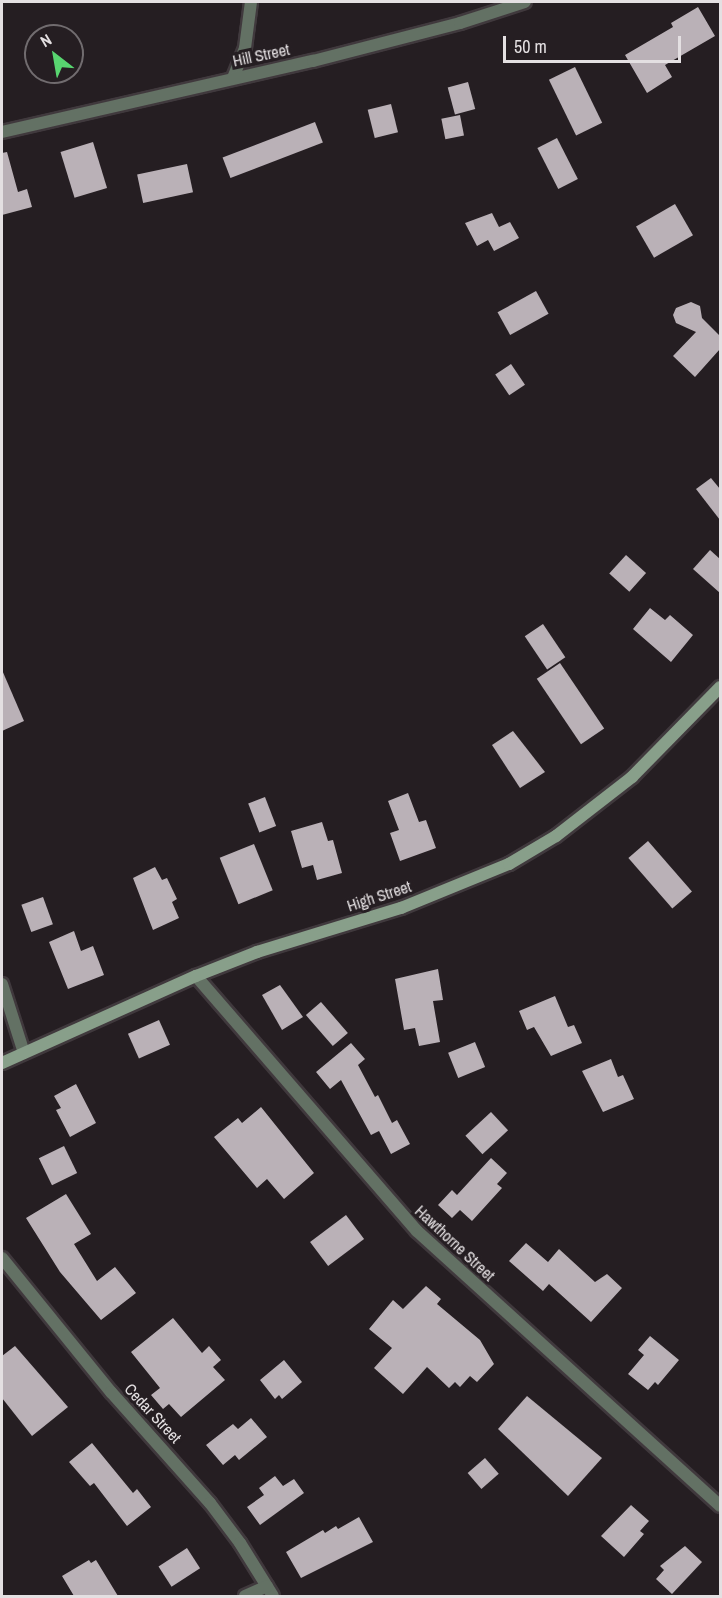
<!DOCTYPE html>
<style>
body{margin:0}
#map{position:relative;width:722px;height:1598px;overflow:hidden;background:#251e22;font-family:"Archivo Narrow",sans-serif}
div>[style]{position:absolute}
.building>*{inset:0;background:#bab1b7;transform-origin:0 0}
.roads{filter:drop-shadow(2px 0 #40393d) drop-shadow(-2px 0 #40393d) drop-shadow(0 2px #40393d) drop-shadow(0 -2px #40393d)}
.minor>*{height:12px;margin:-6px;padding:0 6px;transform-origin:6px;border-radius:6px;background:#637164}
.secondary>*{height:12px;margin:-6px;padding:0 6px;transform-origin:6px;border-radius:6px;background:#889f8a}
span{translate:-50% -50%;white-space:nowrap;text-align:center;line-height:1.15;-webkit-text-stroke:6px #251e22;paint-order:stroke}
.street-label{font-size:16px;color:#e4e0e2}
.frame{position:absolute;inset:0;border:3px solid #e4e0e2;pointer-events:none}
.north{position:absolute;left:24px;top:24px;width:60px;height:60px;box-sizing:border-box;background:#251e22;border:2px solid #716c6f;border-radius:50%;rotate:329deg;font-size:16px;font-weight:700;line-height:24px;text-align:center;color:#e4e0e2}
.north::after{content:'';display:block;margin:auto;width:21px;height:27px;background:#58d570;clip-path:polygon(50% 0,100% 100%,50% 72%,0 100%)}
.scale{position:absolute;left:503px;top:36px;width:178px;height:27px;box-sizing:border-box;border:3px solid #e4e0e2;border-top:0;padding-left:8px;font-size:18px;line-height:21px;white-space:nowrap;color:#e4e0e2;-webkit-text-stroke:4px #251e22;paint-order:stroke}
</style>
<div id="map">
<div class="building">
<i style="clip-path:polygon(698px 7px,715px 36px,665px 65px,672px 77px,647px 93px,625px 55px,673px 27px,671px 23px)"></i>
<i style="left:575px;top:67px;width:62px;height:29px;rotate:64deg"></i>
<i style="left:468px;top:82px;width:28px;height:21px;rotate:75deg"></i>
<i style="left:391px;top:104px;width:29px;height:24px;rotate:76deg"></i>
<i style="left:460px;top:115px;width:21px;height:19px;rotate:79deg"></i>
<i style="left:315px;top:122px;width:22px;height:99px;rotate:69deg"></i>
<i style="left:557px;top:138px;width:46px;height:22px;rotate:63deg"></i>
<i style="left:93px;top:142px;width:48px;height:34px;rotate:73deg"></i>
<i style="clip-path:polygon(7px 152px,18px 192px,27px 189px,32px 207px,2px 215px,2px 153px)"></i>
<i style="left:187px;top:164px;width:29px;height:51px;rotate:78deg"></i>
<i style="left:675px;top:204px;width:36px;height:45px;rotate:60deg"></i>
<i style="clip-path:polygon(492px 213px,499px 227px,510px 222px,519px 238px,494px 251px,488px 240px,477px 246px,465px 223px)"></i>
<i style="left:536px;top:291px;width:26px;height:44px;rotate:61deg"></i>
<i style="clip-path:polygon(691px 302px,700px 306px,702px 318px,720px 336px,720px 349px,695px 377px,673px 356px,696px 332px,676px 323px,673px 315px,676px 308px)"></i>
<i style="left:511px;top:364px;width:25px;height:19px;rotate:56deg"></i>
<i style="clip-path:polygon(711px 478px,720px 489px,720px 520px,696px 489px)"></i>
<i style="clip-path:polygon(710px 550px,720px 559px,720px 593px,693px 569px)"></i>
<i style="left:626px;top:555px;width:27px;height:25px;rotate:42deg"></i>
<i style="clip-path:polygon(650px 608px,665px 620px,670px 615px,693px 635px,671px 662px,633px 629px)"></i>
<i style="left:543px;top:624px;width:40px;height:22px;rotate:56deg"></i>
<i style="left:560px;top:663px;width:79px;height:28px;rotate:56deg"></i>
<i style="clip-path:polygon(2px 670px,24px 721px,2px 731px)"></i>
<i style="clip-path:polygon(513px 731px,545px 772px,520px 788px,492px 745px)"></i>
<i style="clip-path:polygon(408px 793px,419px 822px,426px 820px,436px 848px,400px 861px,390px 833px,399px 830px,388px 801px)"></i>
<i style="left:265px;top:797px;width:31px;height:18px;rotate:69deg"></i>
<i style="clip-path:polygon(322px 822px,328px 841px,333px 840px,342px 873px,317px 880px,313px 865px,302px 868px,291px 831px)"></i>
<i style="left:648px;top:841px;width:67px;height:26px;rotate:49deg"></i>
<i style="left:254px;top:844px;width:50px;height:37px;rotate:68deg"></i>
<i style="clip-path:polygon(155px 867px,162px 880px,167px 878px,177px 899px,172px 902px,179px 918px,153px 930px,133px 878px)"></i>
<i style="left:43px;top:897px;width:29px;height:23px;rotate:70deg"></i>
<i style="clip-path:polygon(74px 931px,81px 951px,93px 946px,104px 975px,68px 989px,49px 942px)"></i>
<i style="clip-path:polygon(438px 969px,443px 1000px,433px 1001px,440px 1042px,419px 1046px,415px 1028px,404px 1030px,395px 979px)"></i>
<i style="clip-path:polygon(280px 985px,303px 1017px,282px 1030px,262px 995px)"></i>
<i style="clip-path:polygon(555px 996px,568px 1027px,574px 1025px,582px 1043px,551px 1056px,534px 1027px,527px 1030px,519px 1011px)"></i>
<i style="left:321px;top:1002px;width:41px;height:20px;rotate:49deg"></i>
<i style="left:159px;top:1020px;width:27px;height:34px;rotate:66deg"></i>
<i style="left:475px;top:1042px;width:27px;height:29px;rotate:68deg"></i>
<i style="clip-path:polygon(351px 1043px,365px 1059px,358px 1065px,375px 1097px,378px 1095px,392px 1123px,397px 1120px,410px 1144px,391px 1154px,379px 1131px,371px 1135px,341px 1080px,330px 1089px,316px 1072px)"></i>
<i style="clip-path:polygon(611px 1059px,618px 1077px,623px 1075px,634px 1099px,603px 1112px,582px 1071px)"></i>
<i style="clip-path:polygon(76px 1084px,96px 1123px,70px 1137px,56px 1110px,61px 1108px,54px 1096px)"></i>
<i style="clip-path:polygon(261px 1107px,314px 1173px,284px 1199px,267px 1179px,257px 1188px,214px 1137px,238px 1118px,242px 1123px)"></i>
<i style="left:491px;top:1112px;width:25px;height:35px;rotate:47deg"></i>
<i style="left:64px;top:1146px;width:30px;height:28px;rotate:64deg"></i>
<i style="clip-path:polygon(491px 1158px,507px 1173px,497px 1184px,502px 1188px,472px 1221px,460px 1210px,452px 1218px,438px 1205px,452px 1190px,457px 1195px)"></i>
<i style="clip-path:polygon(66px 1194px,91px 1234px,74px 1244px,97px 1281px,115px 1267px,136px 1293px,101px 1320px,60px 1272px,26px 1218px)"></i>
<i style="left:346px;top:1215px;width:30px;height:45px;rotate:53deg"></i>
<i style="clip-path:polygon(526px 1243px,548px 1262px,559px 1249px,595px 1282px,607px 1274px,622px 1288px,591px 1322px,549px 1284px,543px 1291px,509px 1261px)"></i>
<i style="clip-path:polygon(426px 1286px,441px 1299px,437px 1304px,480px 1340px,494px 1364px,477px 1382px,470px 1376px,460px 1387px,455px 1382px,449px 1388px,427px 1367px,403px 1394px,374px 1368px,392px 1348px,369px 1329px,393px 1300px,403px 1309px)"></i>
<i style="clip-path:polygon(173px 1318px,202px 1353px,209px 1346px,221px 1360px,213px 1367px,225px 1380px,181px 1417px,169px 1404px,163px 1409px,151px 1395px,160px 1388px,131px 1352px)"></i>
<i style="clip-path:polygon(650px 1336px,679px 1360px,658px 1385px,655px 1382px,648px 1390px,628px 1374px,644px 1355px,638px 1350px)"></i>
<i style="clip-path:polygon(15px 1346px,68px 1407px,32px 1436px,2px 1398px,2px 1356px)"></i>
<i style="clip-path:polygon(284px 1360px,302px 1382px,282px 1399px,279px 1395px,275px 1399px,260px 1380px)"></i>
<i style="clip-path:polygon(527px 1396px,602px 1458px,568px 1496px,498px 1429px)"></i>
<i style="clip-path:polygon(251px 1418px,267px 1437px,239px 1460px,235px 1455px,223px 1465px,206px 1445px,233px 1424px,238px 1429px)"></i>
<i style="clip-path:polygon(92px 1443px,133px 1493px,137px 1489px,151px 1507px,127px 1526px,94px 1483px,90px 1486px,69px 1462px)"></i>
<i style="left:485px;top:1458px;width:21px;height:23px;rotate:49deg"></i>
<i style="clip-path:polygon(275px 1476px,283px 1486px,294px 1479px,304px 1493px,260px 1525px,247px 1507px,264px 1495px,259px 1488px)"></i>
<i style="clip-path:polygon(631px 1505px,649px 1521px,640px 1531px,644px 1534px,624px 1557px,601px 1536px)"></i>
<i style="clip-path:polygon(359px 1517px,373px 1542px,301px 1578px,286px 1552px,323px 1530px,325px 1533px,336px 1526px,338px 1529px)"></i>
<i style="clip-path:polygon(685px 1546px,702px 1562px,672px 1594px,656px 1579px,664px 1570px,660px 1566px)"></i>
<i style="left:187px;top:1548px;width:24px;height:34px;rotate:57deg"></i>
<i style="clip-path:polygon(89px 1560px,91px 1563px,96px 1560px,118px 1596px,74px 1596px,62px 1576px)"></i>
</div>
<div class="roads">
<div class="minor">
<i style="left:233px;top:78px;width:32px;rotate:-68deg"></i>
<i style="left:245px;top:48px;width:46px;rotate:-82.6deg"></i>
<i style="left:2px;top:132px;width:319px;rotate:-12.9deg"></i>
<i style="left:313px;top:61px;width:152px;rotate:-14.5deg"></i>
<i style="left:460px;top:23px;width:68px;rotate:-17.9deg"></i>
<i style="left:196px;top:976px;width:337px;rotate:49.1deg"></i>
<i style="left:417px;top:1231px;width:409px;rotate:42.2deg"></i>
<i style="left:2px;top:984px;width:72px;rotate:72.3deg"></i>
<i style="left:2px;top:1258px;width:173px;rotate:50.9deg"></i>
<i style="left:111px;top:1392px;width:149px;rotate:48.3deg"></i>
<i style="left:210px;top:1503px;width:50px;rotate:53.1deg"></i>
<i style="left:240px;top:1543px;width:62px;rotate:58.1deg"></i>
<i style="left:245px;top:1596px;width:24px;rotate:-24deg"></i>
</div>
<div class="secondary">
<i style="left:2px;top:1063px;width:213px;rotate:-24.2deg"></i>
<i style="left:196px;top:976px;width:66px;rotate:-21.5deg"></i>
<i style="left:257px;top:952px;width:151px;rotate:-17deg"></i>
<i style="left:401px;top:908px;width:117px;rotate:-22.2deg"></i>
<i style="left:509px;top:864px;width:55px;rotate:-30.8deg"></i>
<i style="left:556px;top:836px;width:96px;rotate:-37.8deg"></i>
<i style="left:632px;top:777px;width:126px;rotate:-45.6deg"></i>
</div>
</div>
<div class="street-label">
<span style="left:261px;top:55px;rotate:-12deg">Hill Street</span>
<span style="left:379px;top:896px;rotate:-18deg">High Street</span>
<span style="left:455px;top:1243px;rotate:43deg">Hawthorne Street</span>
<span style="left:153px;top:1413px;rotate:47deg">Cedar Street</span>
</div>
<div class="frame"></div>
<div class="north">N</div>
<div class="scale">50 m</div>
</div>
